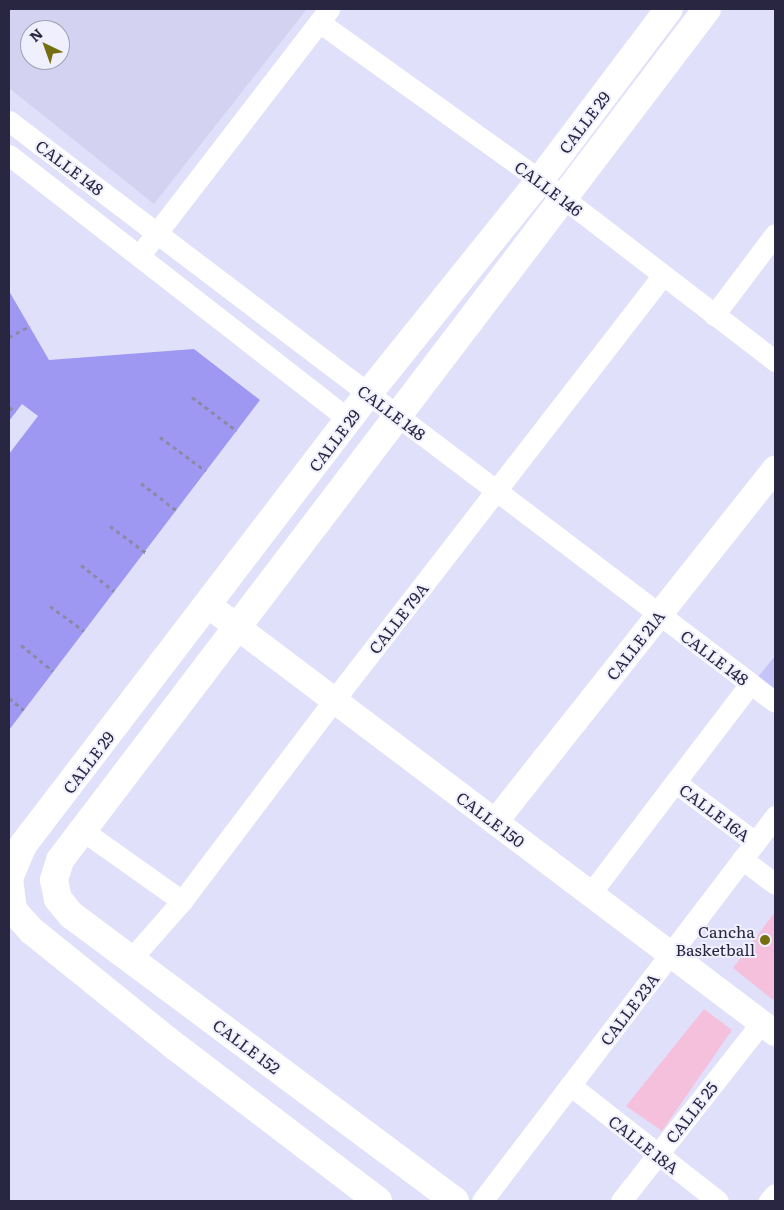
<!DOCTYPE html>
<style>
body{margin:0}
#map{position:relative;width:784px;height:1210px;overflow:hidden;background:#e0e0fb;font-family:Literata,serif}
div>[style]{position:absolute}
.built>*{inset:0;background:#d3d2f0}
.green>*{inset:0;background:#f5c0dc}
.water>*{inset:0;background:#9e98f2}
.pier>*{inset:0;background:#e0e0fb}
.building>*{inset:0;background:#c5c4f9}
.path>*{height:3px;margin-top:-1.5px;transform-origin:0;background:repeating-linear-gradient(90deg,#8b8aa5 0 4px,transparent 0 8px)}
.minor>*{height:21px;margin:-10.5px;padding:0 10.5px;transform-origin:10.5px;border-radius:10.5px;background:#fff}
.tertiary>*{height:26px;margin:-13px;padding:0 13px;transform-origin:13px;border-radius:13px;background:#fff}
.secondary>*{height:28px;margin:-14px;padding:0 14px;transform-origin:14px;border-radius:14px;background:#fff}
.dots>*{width:14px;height:14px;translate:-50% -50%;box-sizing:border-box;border:2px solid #efeffd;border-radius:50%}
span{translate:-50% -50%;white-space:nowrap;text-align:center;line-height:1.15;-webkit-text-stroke:4px #efeffd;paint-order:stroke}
.street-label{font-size:16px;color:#282640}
.poi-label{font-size:16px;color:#282640}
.right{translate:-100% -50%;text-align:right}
.frame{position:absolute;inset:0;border:10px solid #282640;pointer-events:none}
.north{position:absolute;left:20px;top:20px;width:50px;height:50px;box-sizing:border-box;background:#efeffd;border:1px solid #9f9fb1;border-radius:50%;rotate:318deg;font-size:14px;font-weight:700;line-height:20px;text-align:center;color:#282640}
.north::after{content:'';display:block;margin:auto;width:18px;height:22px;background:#756f10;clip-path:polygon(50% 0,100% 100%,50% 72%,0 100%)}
</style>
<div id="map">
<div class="built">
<i style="clip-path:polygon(evenodd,9px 9px,307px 9px,154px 204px,9px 88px,9px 9px,30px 30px,60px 30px,60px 60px,30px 60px,30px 30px)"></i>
</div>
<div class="green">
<i style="clip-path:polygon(775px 912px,775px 997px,773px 1000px,733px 968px)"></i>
<i style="clip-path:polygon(704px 1009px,732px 1030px,662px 1131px,626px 1106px)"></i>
</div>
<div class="water">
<i style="clip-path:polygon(9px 291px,49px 360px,194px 349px,260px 400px,9px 730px)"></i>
</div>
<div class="pier">
<i style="clip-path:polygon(22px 404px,38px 416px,9px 454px,9px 421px)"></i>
</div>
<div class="building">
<i style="clip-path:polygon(775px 656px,775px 693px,757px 678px)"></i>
</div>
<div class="path">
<i style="left:9px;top:337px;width:24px;rotate:-28deg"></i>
<i style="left:192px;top:397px;width:56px;rotate:37.1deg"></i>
<i style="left:9px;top:407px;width:8px;rotate:40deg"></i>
<i style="left:160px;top:437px;width:57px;rotate:36.5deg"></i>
<i style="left:141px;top:483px;width:44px;rotate:37.6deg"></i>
<i style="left:110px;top:526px;width:44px;rotate:36.6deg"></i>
<i style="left:81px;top:565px;width:42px;rotate:38.2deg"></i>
<i style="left:50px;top:606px;width:42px;rotate:36.3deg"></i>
<i style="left:21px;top:645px;width:41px;rotate:39.1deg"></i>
<i style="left:9px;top:698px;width:19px;rotate:39deg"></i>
</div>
<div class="minor">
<i style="left:319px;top:22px;width:272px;rotate:35.6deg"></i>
<i style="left:540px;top:180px;width:297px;rotate:37.6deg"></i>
<i style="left:9px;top:121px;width:961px;rotate:37.18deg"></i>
<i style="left:9px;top:155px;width:431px;rotate:37.9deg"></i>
<i style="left:139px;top:256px;width:312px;rotate:-52.4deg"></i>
<i style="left:714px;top:315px;width:101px;rotate:-53deg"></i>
<i style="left:675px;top:782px;width:100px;rotate:36.9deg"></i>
<i style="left:82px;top:830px;width:123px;rotate:35.4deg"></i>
<i style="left:742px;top:859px;width:41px;rotate:37.1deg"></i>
<i style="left:590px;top:894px;width:264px;rotate:-52.7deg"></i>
<i style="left:131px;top:959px;width:77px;rotate:-48.7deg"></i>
<i style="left:182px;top:901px;width:252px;rotate:-52.9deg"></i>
<i style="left:334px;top:700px;width:537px;rotate:-52.26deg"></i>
<i style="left:570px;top:1085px;width:188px;rotate:38.1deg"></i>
<i style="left:482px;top:1201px;width:484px;rotate:-52.7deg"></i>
<i style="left:621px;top:1201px;width:226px;rotate:-51.8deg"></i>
<i style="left:769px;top:1201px;width:9px;rotate:-49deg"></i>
</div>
<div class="tertiary">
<i style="left:208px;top:605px;width:710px;rotate:37.05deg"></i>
<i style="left:495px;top:822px;width:451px;rotate:-51.6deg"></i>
</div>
<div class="secondary">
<i style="left:9px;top:878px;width:36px;rotate:-67deg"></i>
<i style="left:23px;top:845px;width:568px;rotate:-52.59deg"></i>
<i style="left:368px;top:394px;width:275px;rotate:-51.2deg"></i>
<i style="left:540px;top:180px;width:214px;rotate:-53deg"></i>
<i style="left:9px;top:878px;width:32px;rotate:83deg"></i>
<i style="left:13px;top:910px;width:28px;rotate:48deg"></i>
<i style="left:32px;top:931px;width:185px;rotate:38.9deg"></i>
<i style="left:176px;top:1047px;width:254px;rotate:37.3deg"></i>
<i style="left:455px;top:1201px;width:479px;rotate:-143.3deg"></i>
<i style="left:71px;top:915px;width:21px;rotate:-129deg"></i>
<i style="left:58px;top:899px;width:19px;rotate:-102deg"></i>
<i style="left:54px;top:880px;width:21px;rotate:-73deg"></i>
<i style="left:60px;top:860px;width:1069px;rotate:-52.75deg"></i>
</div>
<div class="dots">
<i style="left:765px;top:940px;background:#756f10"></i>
</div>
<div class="street-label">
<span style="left:584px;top:122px;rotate:-53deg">CALLE 29</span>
<span style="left:70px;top:167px;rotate:37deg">CALLE 148</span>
<span style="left:549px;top:188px;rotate:37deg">CALLE 146</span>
<span style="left:392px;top:412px;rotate:37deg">CALLE 148</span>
<span style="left:334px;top:440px;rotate:-53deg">CALLE 29</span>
<span style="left:398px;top:618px;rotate:-52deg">CALLE 79A</span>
<span style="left:635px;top:645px;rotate:-52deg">CALLE 21A</span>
<span style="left:715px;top:657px;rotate:37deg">CALLE 148</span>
<span style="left:88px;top:762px;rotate:-53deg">CALLE 29</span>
<span style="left:715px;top:812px;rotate:37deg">CALLE 16A</span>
<span style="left:491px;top:819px;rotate:37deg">CALLE 150</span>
<span style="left:629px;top:1009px;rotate:-53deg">CALLE 23A</span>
<span style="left:247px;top:1046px;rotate:37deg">CALLE 152</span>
<span style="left:691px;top:1112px;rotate:-52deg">CALLE 25</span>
<span style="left:644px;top:1144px;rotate:38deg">CALLE 18A</span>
</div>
<div class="poi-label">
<span class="right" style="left:755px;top:940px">Cancha<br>Basketball</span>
</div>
<div class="frame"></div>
<div class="north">N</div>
</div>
